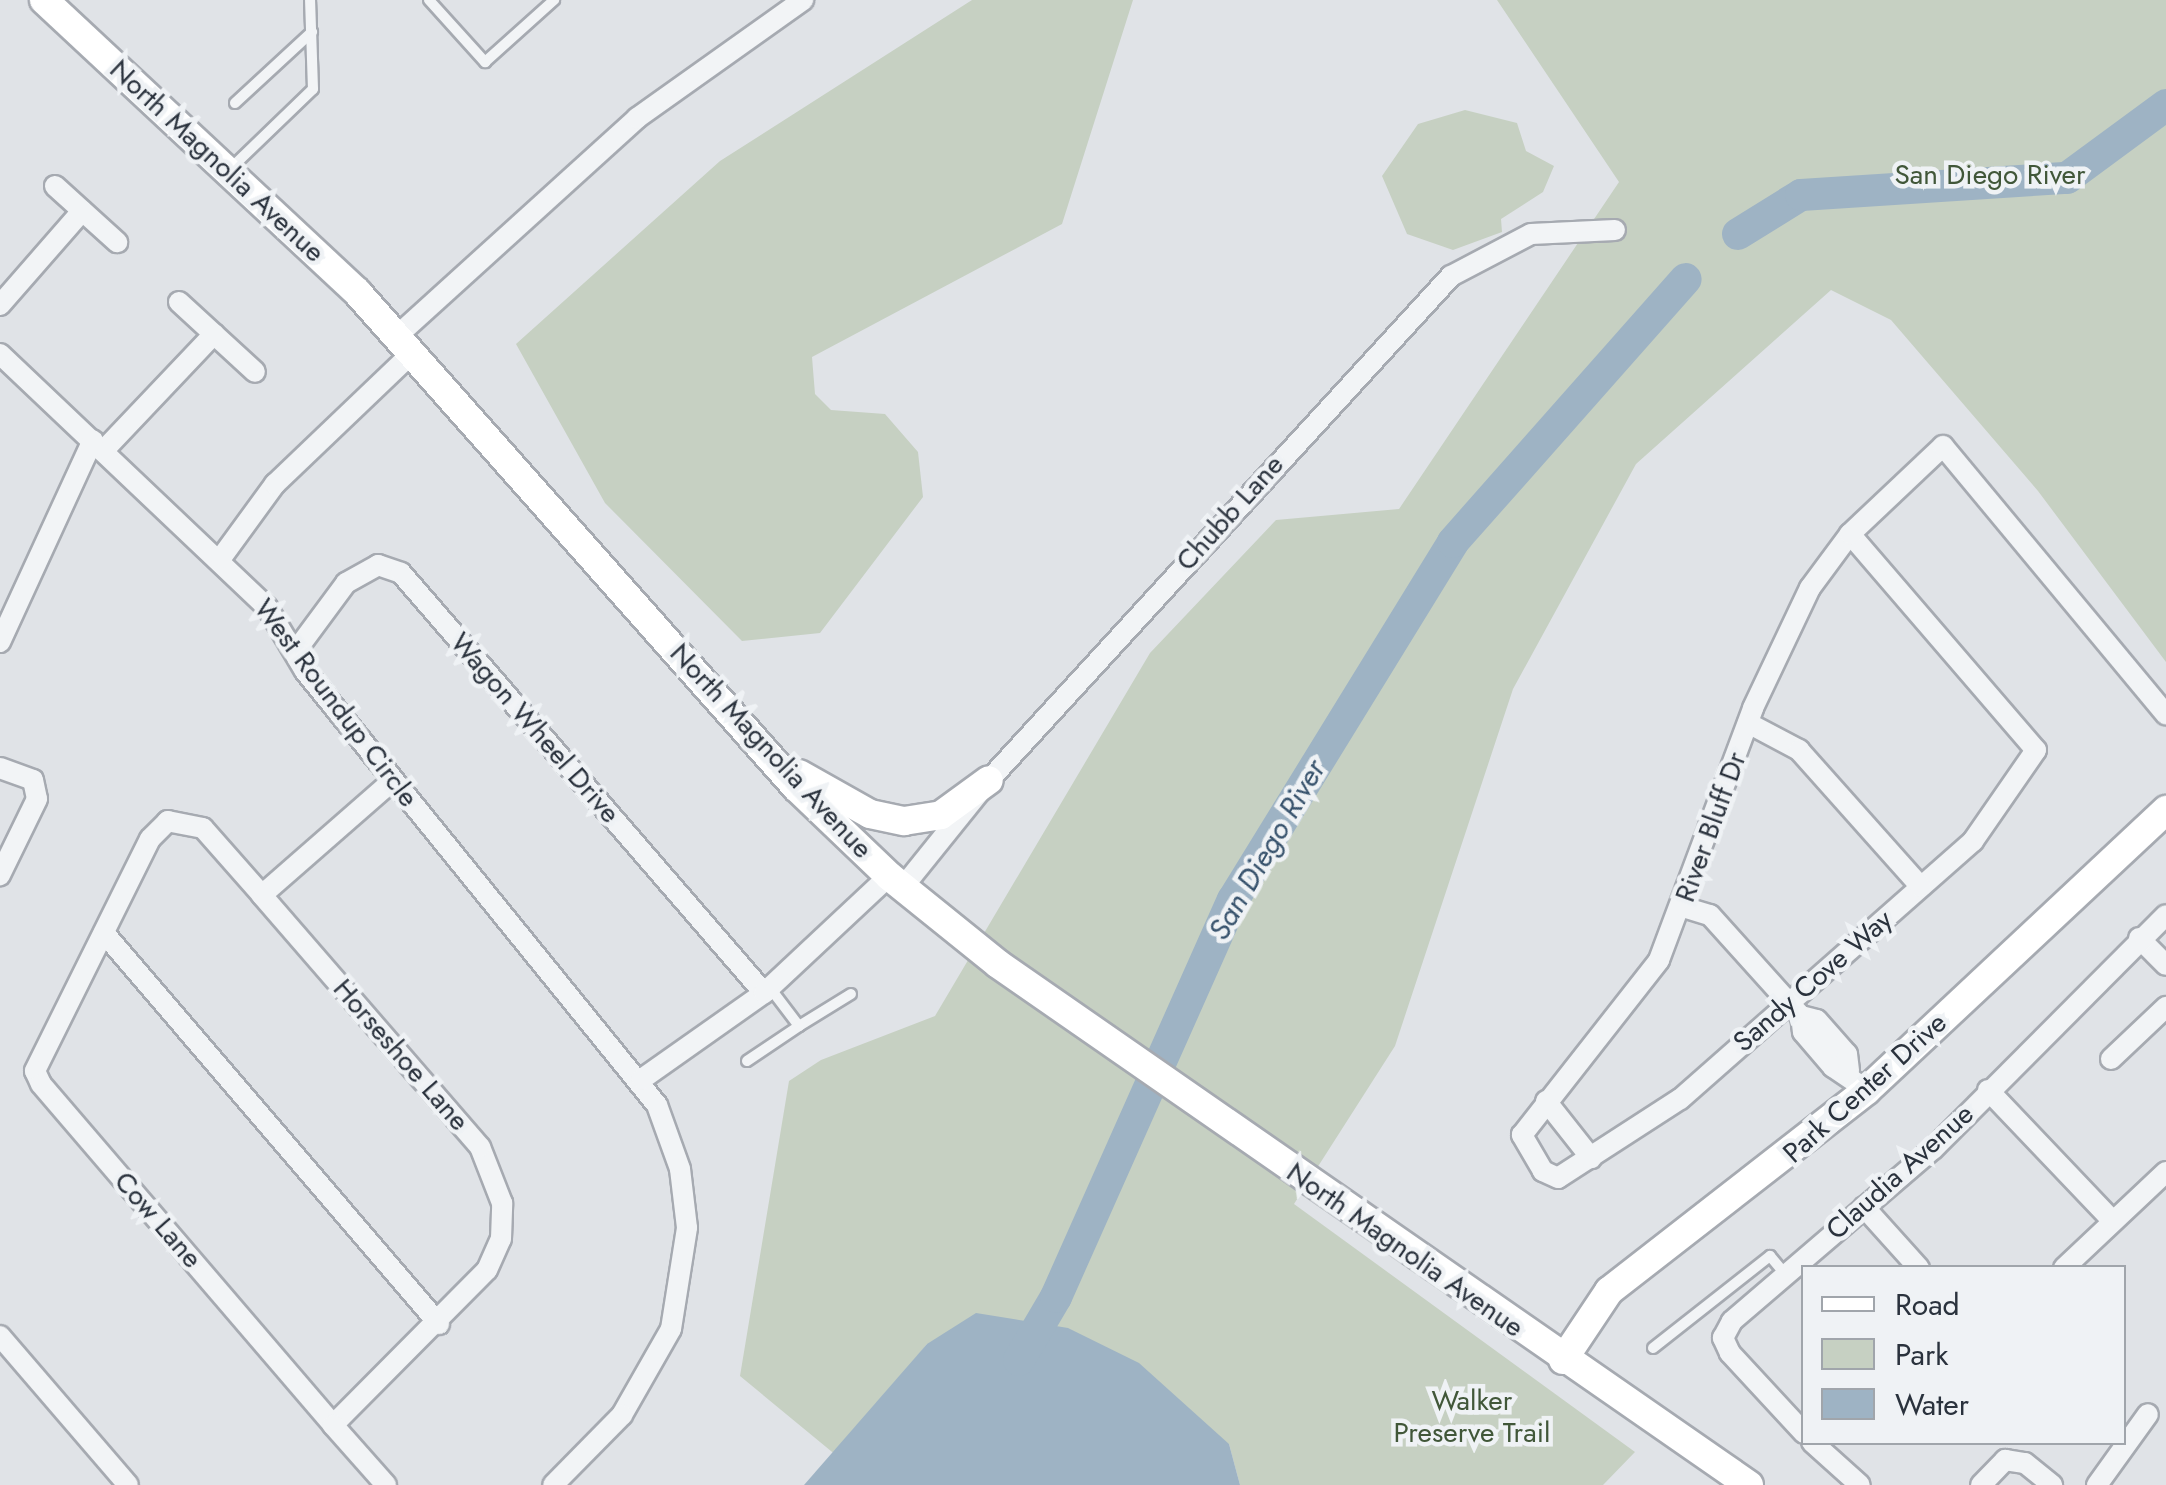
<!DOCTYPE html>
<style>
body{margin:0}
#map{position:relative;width:2166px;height:1485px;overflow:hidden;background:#e0e3e7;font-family:Jost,sans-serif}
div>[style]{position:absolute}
.green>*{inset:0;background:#c6d0c2}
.water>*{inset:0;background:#9eb3c4}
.river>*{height:32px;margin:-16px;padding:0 16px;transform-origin:16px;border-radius:16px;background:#9eb3c4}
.roads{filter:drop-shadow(2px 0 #a6aab1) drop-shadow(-2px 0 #a6aab1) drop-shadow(0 2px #a6aab1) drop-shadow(0 -2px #a6aab1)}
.lane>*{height:10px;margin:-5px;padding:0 5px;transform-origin:5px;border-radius:5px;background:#f2f4f6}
.street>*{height:20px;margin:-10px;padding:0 10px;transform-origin:10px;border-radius:10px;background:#f2f4f6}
.secondary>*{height:28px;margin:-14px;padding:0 14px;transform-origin:14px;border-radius:14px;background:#fff}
span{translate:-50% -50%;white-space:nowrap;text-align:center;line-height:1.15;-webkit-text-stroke:9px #eff2f5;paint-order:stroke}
.street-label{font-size:28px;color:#2a323d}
.park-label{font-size:28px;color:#415739}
.water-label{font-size:30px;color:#38536d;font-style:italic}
.legend{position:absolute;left:1801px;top:1265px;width:325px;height:180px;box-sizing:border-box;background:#eff2f5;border:2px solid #a0a5ab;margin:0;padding:12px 18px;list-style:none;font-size:30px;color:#2a323d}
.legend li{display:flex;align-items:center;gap:20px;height:50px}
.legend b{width:50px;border:2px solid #a0a5ab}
</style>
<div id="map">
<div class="green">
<i style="clip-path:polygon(972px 0,1133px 0,1062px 224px,812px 357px,815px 394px,831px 410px,885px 414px,918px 452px,923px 497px,820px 633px,742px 641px,605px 503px,516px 344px,720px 161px)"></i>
<i style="clip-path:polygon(1497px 0,2166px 0,2166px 662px,2038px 491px,1891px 320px,1831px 290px,1636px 464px,1513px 689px,1395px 1046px,1294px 1204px,1635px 1452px,1603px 1485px,1240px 1485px,1229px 1444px,927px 1344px,837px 1456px,740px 1376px,789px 1081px,821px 1060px,935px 1016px,1150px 653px,1276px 520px,1399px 509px,1619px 182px)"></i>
<i style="clip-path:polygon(1465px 110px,1517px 123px,1526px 151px,1554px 166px,1543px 192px,1501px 219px,1502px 232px,1453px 250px,1407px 234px,1382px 176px,1418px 124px)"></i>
</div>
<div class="water">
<i style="clip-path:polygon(976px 1313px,1068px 1328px,1139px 1363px,1229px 1444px,1240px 1485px,804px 1485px,927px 1344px)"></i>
</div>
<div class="river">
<i style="left:1738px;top:234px;width:74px;rotate:-31.8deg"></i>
<i style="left:1801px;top:195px;width:267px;rotate:-3.7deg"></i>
<i style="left:2067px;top:178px;width:123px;rotate:-36.4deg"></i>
<i style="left:1019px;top:1360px;width:73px;rotate:-59.6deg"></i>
<i style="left:1056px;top:1297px;width:435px;rotate:-66deg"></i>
<i style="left:1233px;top:900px;width:420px;rotate:-58.4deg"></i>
<i style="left:1453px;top:542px;width:351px;rotate:-48.5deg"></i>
</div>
<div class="roads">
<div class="lane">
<i style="left:429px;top:0;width:84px;rotate:47.9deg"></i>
<i style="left:485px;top:62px;width:93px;rotate:-41.9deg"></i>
<i style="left:235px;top:103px;width:105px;rotate:-42.7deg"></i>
<i style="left:228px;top:171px;width:118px;rotate:-44deg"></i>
<i style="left:313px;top:89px;width:89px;rotate:-91.9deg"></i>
<i style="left:799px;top:1026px;width:61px;rotate:-31.6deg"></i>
<i style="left:747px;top:1061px;width:63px;rotate:-33.9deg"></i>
<i style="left:799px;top:1026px;width:48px;rotate:-127.3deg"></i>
<i style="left:1653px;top:1348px;width:149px;rotate:-38.2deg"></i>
<i style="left:1770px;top:1256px;width:23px;rotate:50deg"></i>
</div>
<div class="street">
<i style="left:55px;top:186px;width:84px;rotate:42.1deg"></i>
<i style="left:179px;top:302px;width:103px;rotate:42.6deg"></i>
<i style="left:0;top:305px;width:125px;rotate:-48.9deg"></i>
<i style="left:398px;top:335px;width:323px;rotate:-42.2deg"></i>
<i style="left:637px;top:118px;width:204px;rotate:-35.4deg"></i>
<i style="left:0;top:354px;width:368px;rotate:43.5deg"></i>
<i style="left:267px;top:607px;width:74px;rotate:59.3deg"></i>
<i style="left:305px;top:671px;width:559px;rotate:50.96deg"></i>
<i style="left:657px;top:1105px;width:68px;rotate:70.2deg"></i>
<i style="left:680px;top:1169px;width:59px;rotate:83.2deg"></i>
<i style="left:687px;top:1228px;width:102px;rotate:99deg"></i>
<i style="left:671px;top:1329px;width:99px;rotate:119.7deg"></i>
<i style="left:622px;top:1415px;width:98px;rotate:134.6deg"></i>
<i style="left:104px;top:450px;width:160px;rotate:-46.5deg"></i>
<i style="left:1850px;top:534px;width:285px;rotate:49.3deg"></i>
<i style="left:2036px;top:750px;width:111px;rotate:124.7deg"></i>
<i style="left:1973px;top:841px;width:390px;rotate:138.6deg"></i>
<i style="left:1680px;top:1099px;width:145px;rotate:147.1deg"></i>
<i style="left:1558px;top:1178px;width:17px;rotate:-155deg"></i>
<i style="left:1543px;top:1171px;width:42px;rotate:-120.3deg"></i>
<i style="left:1522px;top:1135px;width:222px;rotate:-51.9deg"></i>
<i style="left:1659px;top:960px;width:269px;rotate:-69.5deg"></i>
<i style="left:1753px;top:708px;width:133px;rotate:-64.6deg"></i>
<i style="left:1810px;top:588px;width:67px;rotate:-53.5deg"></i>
<i style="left:1850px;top:534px;width:128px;rotate:-43.4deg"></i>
<i style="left:1943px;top:446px;width:349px;rotate:50.3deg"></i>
<i style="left:221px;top:558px;width:92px;rotate:-53.9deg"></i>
<i style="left:275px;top:484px;width:192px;rotate:-43.7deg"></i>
<i style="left:0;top:642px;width:222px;rotate:-65.3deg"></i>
<i style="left:295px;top:652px;width:86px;rotate:-53.5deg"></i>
<i style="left:346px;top:583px;width:37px;rotate:-29deg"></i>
<i style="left:378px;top:565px;width:24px;rotate:19deg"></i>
<i style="left:401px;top:573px;width:555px;rotate:49.16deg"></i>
<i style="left:1748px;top:723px;width:58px;rotate:27.9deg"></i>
<i style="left:1799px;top:750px;width:183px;rotate:48.3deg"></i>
<i style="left:0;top:768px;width:35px;rotate:20deg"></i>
<i style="left:33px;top:780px;width:19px;rotate:78deg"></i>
<i style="left:37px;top:799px;width:85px;rotate:116deg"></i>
<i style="left:903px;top:887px;width:137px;rotate:-51.2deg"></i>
<i style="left:989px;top:780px;width:684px;rotate:-47.49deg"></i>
<i style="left:1451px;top:276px;width:90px;rotate:-27.7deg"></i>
<i style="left:1531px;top:234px;width:84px;rotate:-2.7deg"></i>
<i style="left:262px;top:895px;width:173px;rotate:-41.2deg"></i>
<i style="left:1683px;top:907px;width:28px;rotate:17deg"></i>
<i style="left:1710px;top:915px;width:136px;rotate:48deg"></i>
<i style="left:104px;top:933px;width:515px;rotate:49.41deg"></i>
<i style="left:2139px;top:938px;width:38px;rotate:45deg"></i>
<i style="left:1801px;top:1016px;width:16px;rotate:83deg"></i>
<i style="left:1803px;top:1032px;width:46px;rotate:49.4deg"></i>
<i style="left:1833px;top:1067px;width:41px;rotate:34.1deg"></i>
<i style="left:1801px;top:1016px;width:16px;rotate:14deg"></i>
<i style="left:1817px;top:1020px;width:45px;rotate:48.6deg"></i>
<i style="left:1847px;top:1054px;width:17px;rotate:83deg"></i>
<i style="left:2111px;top:1059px;width:76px;rotate:-43.4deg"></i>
<i style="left:642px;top:1079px;width:149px;rotate:-35.2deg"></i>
<i style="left:764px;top:993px;width:171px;rotate:-43.1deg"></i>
<i style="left:1988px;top:1090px;width:180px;rotate:46.4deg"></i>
<i style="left:1546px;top:1101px;width:73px;rotate:51.7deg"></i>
<i style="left:1864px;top:1207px;width:82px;rotate:48deg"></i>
<i style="left:2064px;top:1268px;width:140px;rotate:-43.3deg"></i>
<i style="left:0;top:1336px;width:196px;rotate:49.3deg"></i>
<i style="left:333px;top:1425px;width:218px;rotate:-45.2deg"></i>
<i style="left:487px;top:1270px;width:34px;rotate:-66deg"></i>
<i style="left:501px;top:1239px;width:36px;rotate:-88deg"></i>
<i style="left:502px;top:1203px;width:60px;rotate:-111.4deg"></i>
<i style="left:480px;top:1147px;width:333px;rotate:-130.9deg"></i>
<i style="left:262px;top:895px;width:89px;rotate:-131.4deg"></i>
<i style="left:203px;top:828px;width:36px;rotate:-169deg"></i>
<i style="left:168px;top:821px;width:25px;rotate:135deg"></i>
<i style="left:150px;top:839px;width:259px;rotate:116.4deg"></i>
<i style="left:35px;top:1071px;width:14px;rotate:65deg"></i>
<i style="left:41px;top:1084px;width:449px;rotate:49.4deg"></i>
<i style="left:333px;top:1425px;width:80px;rotate:48.5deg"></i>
<i style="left:1804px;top:1433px;width:109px;rotate:-132.8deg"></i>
<i style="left:1730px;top:1353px;width:17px;rotate:-115deg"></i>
<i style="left:1723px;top:1338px;width:19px;rotate:-62deg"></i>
<i style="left:1732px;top:1321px;width:265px;rotate:-40.6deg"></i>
<i style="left:1933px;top:1149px;width:330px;rotate:-45.1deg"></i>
<i style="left:1812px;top:1442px;width:64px;rotate:41.9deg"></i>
<i style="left:1981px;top:1485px;width:35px;rotate:-46deg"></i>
<i style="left:2005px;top:1460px;width:20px;rotate:9deg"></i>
<i style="left:2025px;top:1463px;width:35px;rotate:39deg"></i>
<i style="left:2097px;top:1485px;width:87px;rotate:-54.3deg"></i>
</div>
<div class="secondary">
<i style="left:44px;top:0;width:428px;rotate:43deg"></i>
<i style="left:357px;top:292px;width:662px;rotate:48.43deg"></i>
<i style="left:796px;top:787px;width:129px;rotate:43.7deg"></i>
<i style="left:889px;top:876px;width:140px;rotate:38.9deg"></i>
<i style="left:998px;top:964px;width:914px;rotate:34.75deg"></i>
<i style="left:799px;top:774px;width:81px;rotate:29.4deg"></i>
<i style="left:870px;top:814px;width:35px;rotate:12deg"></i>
<i style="left:904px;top:821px;width:37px;rotate:-9deg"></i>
<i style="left:941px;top:815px;width:59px;rotate:-36.1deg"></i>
<i style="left:1563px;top:1360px;width:83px;rotate:-56.3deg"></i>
<i style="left:1609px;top:1291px;width:327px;rotate:-37.9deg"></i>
<i style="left:1867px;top:1090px;width:410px;rotate:-43.1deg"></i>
</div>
</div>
<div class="street-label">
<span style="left:217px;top:161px;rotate:43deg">North Magnolia Avenue</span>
<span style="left:1230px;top:513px;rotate:-48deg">Chubb Lane</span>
<span style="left:336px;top:703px;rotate:53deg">West Roundup Circle</span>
<span style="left:535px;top:728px;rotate:49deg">Wagon Wheel Drive</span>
<span style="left:771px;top:751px;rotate:47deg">North Magnolia Avenue</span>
<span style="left:1711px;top:827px;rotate:-70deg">River Bluff Dr</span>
<span style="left:1813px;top:981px;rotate:-41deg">Sandy Cove Way</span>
<span style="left:401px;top:1055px;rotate:49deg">Horseshoe Lane</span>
<span style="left:1865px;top:1088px;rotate:-42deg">Park Center Drive</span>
<span style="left:1900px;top:1172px;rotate:-42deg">Claudia Avenue</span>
<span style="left:158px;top:1220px;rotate:49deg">Cow Lane</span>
<span style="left:1405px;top:1250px;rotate:35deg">North Magnolia Avenue</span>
</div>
<div class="park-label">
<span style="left:1990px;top:175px">San Diego River</span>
<span style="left:1472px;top:1417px">Walker<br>Preserve Trail</span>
</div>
<div class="water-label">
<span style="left:1267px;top:850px;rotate:-60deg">San Diego River</span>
</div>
<ul class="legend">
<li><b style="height:12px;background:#fff"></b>Road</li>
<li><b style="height:28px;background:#c6d0c2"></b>Park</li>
<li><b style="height:28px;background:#9eb3c4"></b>Water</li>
</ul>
</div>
